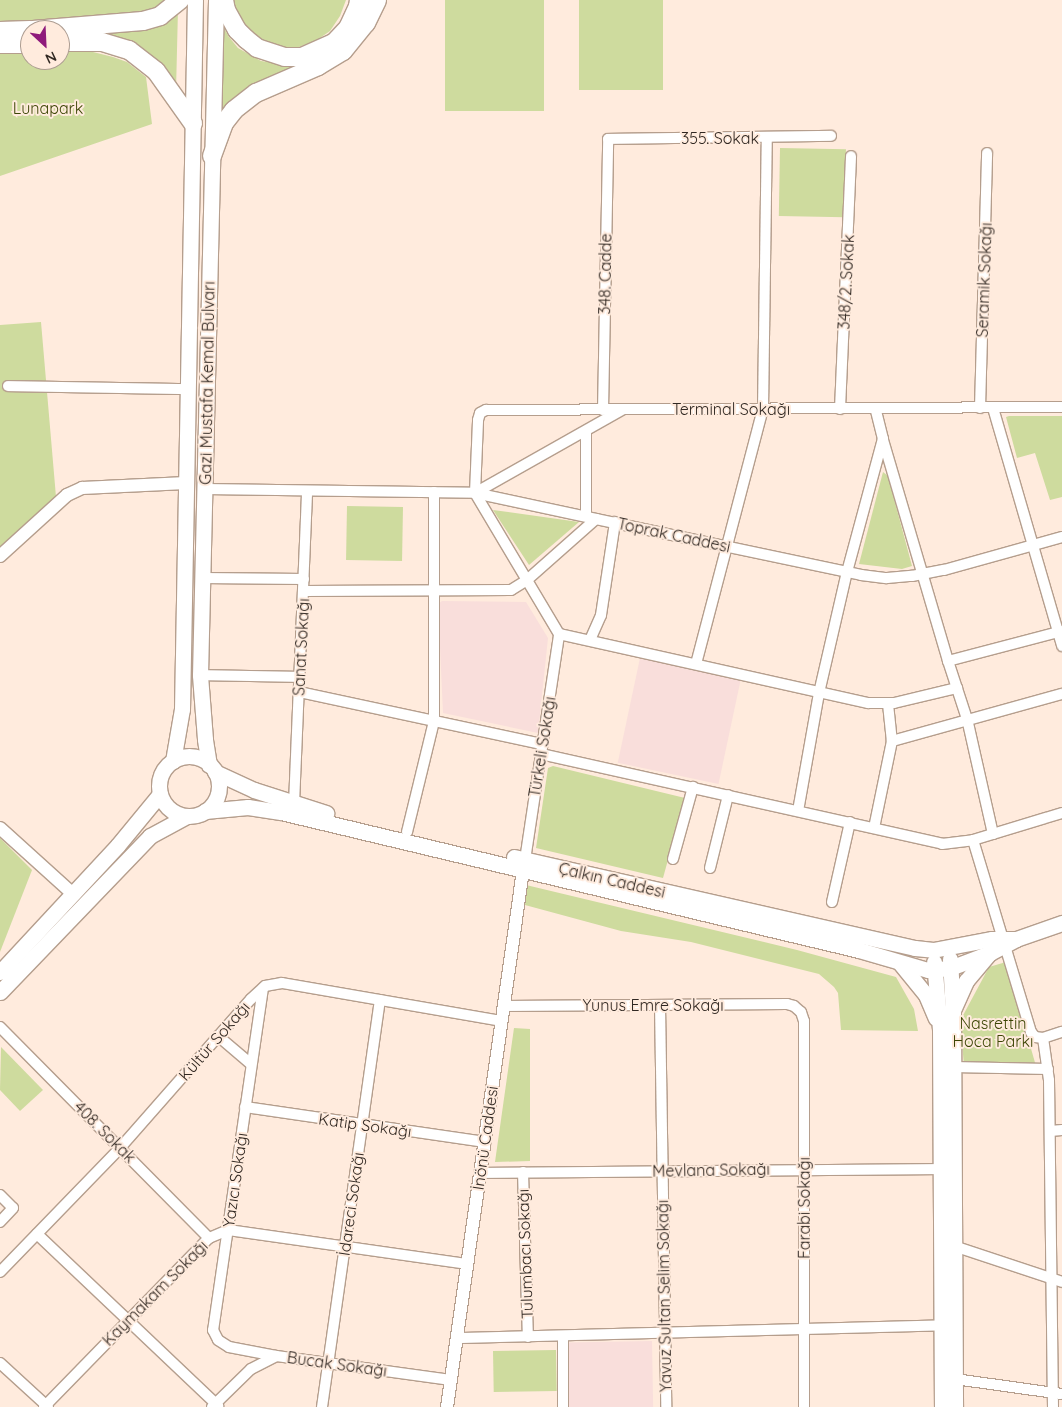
<!DOCTYPE html>
<meta charset="utf-8">
<style>
body{margin:0}
#map{position:relative;width:1062px;height:1407px;overflow:hidden;background:#ffebdd;font-family:Quicksand,sans-serif}
div>[style]{position:absolute}
.education>*{inset:0;background:#f9dedb;transform-origin:0 0}
.green>*{inset:0;background:#cedb9e;transform-origin:0 0}
.roads{filter:drop-shadow(1px 0 #b59e8d) drop-shadow(-1px 0 #b59e8d) drop-shadow(0 1px #b59e8d) drop-shadow(0 -1px #b59e8d)}
.minor>*{height:10px;margin:-5px;padding:0 5px;transform-origin:5px;border-radius:5px;background:#fff}
.tertiary>*{height:12px;margin:-6px;padding:0 6px;transform-origin:6px;border-radius:6px;background:#fff}
.secondary>*{height:15px;margin:-7.5px;padding:0 7.5px;transform-origin:7.5px;border-radius:7.5px;background:#fff}
.secondary>.ring{margin:-7.5px;padding:0;box-sizing:content-box;background:none;border:15px solid #fff;border-radius:50%}
.trunk>*{height:18px;margin:-9px;padding:0 9px;transform-origin:9px;border-radius:9px;background:#fff}
span{translate:-50% -50%;white-space:nowrap;text-align:center;line-height:1.15;-webkit-text-stroke:4px #ffebdd;paint-order:stroke}
.park-label{font-size:16px;color:#3d4605}
.street-label{font-size:16px;color:#312822}
.north{position:absolute;left:20px;top:20px;width:50px;height:50px;box-sizing:border-box;background:#ffebdd;border:1px solid #ad9d92;border-radius:50%;rotate:155deg;font-size:14px;font-weight:700;line-height:20px;text-align:center;color:#312822}
.north::after{content:'';display:block;margin:auto;width:18px;height:22px;background:#8f1b7b;clip-path:polygon(50% 0,100% 100%,50% 72%,0 100%)}
</style>
<div id="map">
<div class="education">
<i style="clip-path:polygon(442px 601px,526px 602px,548px 638px,538px 733px,443px 713px,438px 604px)"></i>
<i style="left:640px;top:658px;width:103px;height:107px;rotate:12deg"></i>
<i style="left:652px;top:1341px;width:66px;height:85px;rotate:89deg"></i>
</div>
<div class="green">
<i style="clip-path:polygon(0 0,169px 0,162px 6px,148px 12px,8px 24px,0 24px)"></i>
<i style="clip-path:polygon(227px 0,346px 0,340px 16px,330px 31px,317px 40px,291px 50px,251px 39px)"></i>
<i style="left:445px;top:0;width:99px;height:111px"></i>
<i style="left:579px;top:0;width:84px;height:90px"></i>
<i style="clip-path:polygon(178px 9px,176px 91px,164px 75px,83px 34px)"></i>
<i style="clip-path:polygon(219px 19px,229px 37px,238px 48px,261px 61px,275px 63px,317px 56px,244px 91px,230px 102px,217px 119px)"></i>
<i style="clip-path:polygon(74px 50px,93px 52px,113px 57px,127px 62px,146px 77px,152px 124px,0 176px,0 54px,30px 53px,30px 60px,60px 60px,60px 51px)"></i>
<i style="left:780px;top:148px;width:66px;height:68px;rotate:1deg"></i>
<i style="clip-path:polygon(41px 322px,56px 497px,0 552px,0 325px)"></i>
<i style="clip-path:polygon(1009px 416px,1062px 416px,1062px 497px,1050px 500px,1035px 453px,1017px 458px,1006px 417px)"></i>
<i style="clip-path:polygon(883px 472px,888px 476px,912px 566px,902px 569px,859px 564px)"></i>
<i style="left:347px;top:506px;width:56px;height:54px;rotate:1deg"></i>
<i style="clip-path:polygon(493px 510px,579px 522px,529px 565px)"></i>
<i style="clip-path:polygon(553px 766px,685px 798px,663px 878px,536px 848px,548px 768px)"></i>
<i style="clip-path:polygon(0 838px,32px 870px,0 952px)"></i>
<i style="clip-path:polygon(526px 885px,797px 950px,896px 977px,914px 1009px,918px 1031px,841px 1030px,838px 993px,834px 987px,819px 974px,691px 942px,621px 931px,525px 905px)"></i>
<i style="clip-path:polygon(1006px 962px,1036px 1066px,964px 1065px,960px 1021px,989px 967px)"></i>
<i style="clip-path:polygon(514px 1028px,530px 1029px,530px 1161px,495px 1162px)"></i>
<i style="clip-path:polygon(1px 1047px,43px 1090px,20px 1111px,0 1090px)"></i>
<i style="left:556px;top:1350px;width:41px;height:63px;rotate:89deg"></i>
</div>
<div class="roads">
<div class="minor">
<i style="left:8px;top:386px;width:180px;rotate:1deg"></i>
<i style="left:980px;top:408px;width:255px;rotate:-88.4deg"></i>
<i style="left:993px;top:408px;width:248px;rotate:73.8deg"></i>
<i style="left:840px;top:409px;width:253px;rotate:-87.5deg"></i>
<i style="left:603px;top:410px;width:271px;rotate:-88.9deg"></i>
<i style="left:608px;top:139px;width:223px;rotate:-0.8deg"></i>
<i style="left:586px;top:431px;width:85px;rotate:90deg"></i>
<i style="left:883px;top:440px;width:230px;rotate:73.6deg"></i>
<i style="left:205px;top:489px;width:270px;rotate:0.8deg"></i>
<i style="left:475px;top:493px;width:124px;rotate:12.1deg"></i>
<i style="left:475px;top:493px;width:73px;rotate:-87.6deg"></i>
<i style="left:478px;top:420px;width:7px;rotate:-74deg"></i>
<i style="left:480px;top:413px;width:7px;rotate:-27deg"></i>
<i style="left:486px;top:410px;width:576px;rotate:-0.3deg"></i>
<i style="left:475px;top:493px;width:164px;rotate:59.2deg"></i>
<i style="left:559px;top:634px;width:317px;rotate:12.6deg"></i>
<i style="left:868px;top:703px;width:26px"></i>
<i style="left:894px;top:703px;width:65px;rotate:-13.4deg"></i>
<i style="left:475px;top:493px;width:169px;rotate:-29.5deg"></i>
<i style="left:202px;top:578px;width:102px;rotate:0.6deg"></i>
<i style="left:304px;top:591px;width:207px;rotate:-0.3deg"></i>
<i style="left:511px;top:590px;width:19px;rotate:-32deg"></i>
<i style="left:527px;top:580px;width:92px;rotate:-41.5deg"></i>
<i style="left:596px;top:519px;width:271px;rotate:11.9deg"></i>
<i style="left:861px;top:575px;width:26px;rotate:7deg"></i>
<i style="left:887px;top:578px;width:25px;rotate:-5deg"></i>
<i style="left:912px;top:576px;width:33px;rotate:-11deg"></i>
<i style="left:944px;top:570px;width:123px;rotate:-15.6deg"></i>
<i style="left:590px;top:640px;width:27px;rotate:-66deg"></i>
<i style="left:601px;top:615px;width:94px;rotate:-81.4deg"></i>
<i style="left:696px;top:664px;width:264px;rotate:-75.3deg"></i>
<i style="left:763px;top:409px;width:271px;rotate:-89.2deg"></i>
<i style="left:200px;top:675px;width:100px;rotate:1.1deg"></i>
<i style="left:299px;top:692px;width:249px;rotate:12.1deg"></i>
<i style="left:888px;top:704px;width:37px;rotate:84deg"></i>
<i style="left:541px;top:754px;width:411px;rotate:12.6deg"></i>
<i style="left:942px;top:844px;width:31px;rotate:-7deg"></i>
<i style="left:973px;top:840px;width:93px;rotate:-16.9deg"></i>
<i style="left:294px;top:804px;width:313px;rotate:-87.6deg"></i>
<i style="left:798px;top:811px;width:120px;rotate:-79.9deg"></i>
<i style="left:819px;top:693px;width:124px;rotate:-77deg"></i>
<i style="left:847px;top:572px;width:138px;rotate:-74.9deg"></i>
<i style="left:883px;top:439px;width:32px;rotate:-104deg"></i>
<i style="left:874px;top:828px;width:89px;rotate:-78.3deg"></i>
<i style="left:892px;top:741px;width:176px;rotate:-15.5deg"></i>
<i style="left:407px;top:832px;width:114px;rotate:-76.3deg"></i>
<i style="left:434px;top:721px;width:229px;rotate:-90deg"></i>
<i style="left:993px;top:834px;width:118px;rotate:-102.7deg"></i>
<i style="left:967px;top:719px;width:61px;rotate:-108.1deg"></i>
<i style="left:948px;top:661px;width:118px;rotate:-14.7deg"></i>
<i style="left:973px;top:840px;width:201px;rotate:73.2deg"></i>
<i style="left:1031px;top:1032px;width:6px;rotate:51deg"></i>
<i style="left:1035px;top:1037px;width:8px;rotate:7deg"></i>
<i style="left:1043px;top:1038px;width:20px;rotate:-18deg"></i>
<i style="left:673px;top:859px;width:75px;rotate:-74.5deg"></i>
<i style="left:525px;top:860px;width:229px;rotate:-81.4deg"></i>
<i style="left:710px;top:868px;width:75px;rotate:-76.1deg"></i>
<i style="left:832px;top:902px;width:82px;rotate:-77.3deg"></i>
<i style="left:263px;top:988px;width:346px;rotate:98.3deg"></i>
<i style="left:213px;top:1330px;width:11px;rotate:63deg"></i>
<i style="left:218px;top:1340px;width:13px;rotate:32deg"></i>
<i style="left:229px;top:1347px;width:48px;rotate:10.8deg"></i>
<i style="left:660px;top:1005px;width:402px;rotate:89.1deg"></i>
<i style="left:504px;top:1006px;width:283px;rotate:-0.4deg"></i>
<i style="left:787px;top:1004px;width:7px;rotate:16deg"></i>
<i style="left:794px;top:1006px;width:9px;rotate:41deg"></i>
<i style="left:801px;top:1012px;width:9px;rotate:72deg"></i>
<i style="left:804px;top:1021px;width:386px;rotate:90deg"></i>
<i style="left:0;top:1027px;width:297px;rotate:45.3deg"></i>
<i style="left:218px;top:1036px;width:43px;rotate:40.3deg"></i>
<i style="left:1043px;top:1038px;width:42px;rotate:81.9deg"></i>
<i style="left:1049px;top:1080px;width:327px;rotate:89.3deg"></i>
<i style="left:953px;top:1067px;width:95px;rotate:1.2deg"></i>
<i style="left:245px;top:1107px;width:243px;rotate:8.3deg"></i>
<i style="left:1050px;top:1131px;width:12px;rotate:-5deg"></i>
<i style="left:523px;top:1172px;width:165px;rotate:88.3deg"></i>
<i style="left:480px;top:1173px;width:461px;rotate:-0.5deg"></i>
<i style="left:0;top:1195px;width:18px;rotate:45deg"></i>
<i style="left:13px;top:1208px;width:19px;rotate:133deg"></i>
<i style="left:37px;top:1234px;width:250px;rotate:43.5deg"></i>
<i style="left:954px;top:1246px;width:114px;rotate:18.4deg"></i>
<i style="left:0;top:1272px;width:173px;rotate:-45.9deg"></i>
<i style="left:120px;top:1148px;width:198px;rotate:-48.7deg"></i>
<i style="left:251px;top:999px;width:19px;rotate:-43deg"></i>
<i style="left:265px;top:986px;width:17px;rotate:-10deg"></i>
<i style="left:282px;top:983px;width:223px;rotate:9.8deg"></i>
<i style="left:563px;top:1336px;width:71px;rotate:90deg"></i>
<i style="left:457px;top:1338px;width:484px;rotate:-1.5deg"></i>
<i style="left:0;top:1363px;width:65px;rotate:42.5deg"></i>
<i style="left:955px;top:1379px;width:108px;rotate:8deg"></i>
<i style="left:44px;top:1407px;width:236px;rotate:-45.7deg"></i>
<i style="left:209px;top:1238px;width:21px;rotate:-23deg"></i>
<i style="left:228px;top:1230px;width:241px;rotate:8.1deg"></i>
<i style="left:212px;top:1407px;width:54px;rotate:-44.3deg"></i>
<i style="left:251px;top:1369px;width:28px;rotate:-27deg"></i>
<i style="left:276px;top:1356px;width:177px;rotate:7.8deg"></i>
<i style="left:322px;top:1407px;width:411px;rotate:-81.9deg"></i>
</div>
<div class="tertiary">
<i style="left:0;top:556px;width:91px;rotate:-42.3deg"></i>
<i style="left:67px;top:495px;width:17px;rotate:-25deg"></i>
<i style="left:82px;top:488px;width:104px;rotate:-2.8deg"></i>
<i style="left:0;top:828px;width:98px;rotate:42.1deg"></i>
<i style="left:447px;top:1407px;width:542px;rotate:-81.94deg"></i>
</div>
<div class="secondary">
<i class="ring" style="left:159px;top:756px;width:45px;height:45px"></i>
<i style="left:173px;top:761px;width:53px;rotate:-80.2deg"></i>
<i style="left:182px;top:709px;width:709px;rotate:-88.95deg"></i>
<i style="left:209px;top:765px;width:26px;rotate:-99deg"></i>
<i style="left:205px;top:739px;width:64px;rotate:-94.5deg"></i>
<i style="left:200px;top:675px;width:675px;rotate:-88.64deg"></i>
<i style="left:215px;top:772px;width:43px;rotate:24.8deg"></i>
<i style="left:254px;top:790px;width:76px;rotate:17.7deg"></i>
<i style="left:205px;top:811px;width:43px;rotate:-5.3deg"></i>
<i style="left:248px;top:807px;width:33px;rotate:9deg"></i>
<i style="left:281px;top:812px;width:594px;rotate:13.43deg"></i>
<i style="left:859px;top:950px;width:72px;rotate:16.2deg"></i>
<i style="left:928px;top:970px;width:22px;rotate:-5deg"></i>
<i style="left:950px;top:968px;width:43px;rotate:-20.6deg"></i>
<i style="left:990px;top:953px;width:30px;rotate:-28deg"></i>
<i style="left:1016px;top:939px;width:49px;rotate:-19.2deg"></i>
<i style="left:514px;top:857px;width:411px;rotate:12.8deg"></i>
<i style="left:915px;top:948px;width:18px;rotate:6deg"></i>
<i style="left:933px;top:950px;width:60px;rotate:-10.6deg"></i>
<i style="left:992px;top:939px;width:24px"></i>
<i style="left:950px;top:959px;width:53px;rotate:86.8deg"></i>
<i style="left:953px;top:1012px;width:395px;rotate:89.7deg"></i>
<i style="left:934px;top:962px;width:67px;rotate:84.9deg"></i>
<i style="left:940px;top:1029px;width:378px;rotate:89.7deg"></i>
<i style="left:900px;top:963px;width:41px;rotate:50.9deg"></i>
<i style="left:926px;top:995px;width:25px;rotate:67deg"></i>
<i style="left:0;top:972px;width:173px;rotate:-47.1deg"></i>
<i style="left:118px;top:845px;width:66px;rotate:-50.5deg"></i>
<i style="left:0;top:992px;width:216px;rotate:-46.1deg"></i>
<i style="left:150px;top:836px;width:42px;rotate:-28.4deg"></i>
<i style="left:954px;top:1008px;width:30px;rotate:-66deg"></i>
<i style="left:966px;top:981px;width:34px;rotate:-50deg"></i>
</div>
<div class="trunk">
<i style="left:224px;top:0;width:10px;rotate:79deg"></i>
<i style="left:226px;top:10px;width:23px;rotate:61deg"></i>
<i style="left:237px;top:30px;width:13px;rotate:45deg"></i>
<i style="left:246px;top:39px;width:14px;rotate:39deg"></i>
<i style="left:257px;top:48px;width:29px;rotate:18deg"></i>
<i style="left:285px;top:57px;width:17px"></i>
<i style="left:302px;top:57px;width:35px;rotate:-24deg"></i>
<i style="left:334px;top:43px;width:21px;rotate:-47deg"></i>
<i style="left:348px;top:28px;width:23px;rotate:-65deg"></i>
<i style="left:358px;top:7px;width:7px;rotate:-82deg"></i>
<i style="left:33px;top:30px;width:110px;rotate:-4.7deg"></i>
<i style="left:143px;top:21px;width:18px;rotate:-16deg"></i>
<i style="left:160px;top:16px;width:26px;rotate:-39deg"></i>
<i style="left:0;top:31px;width:30px;rotate:-2deg"></i>
<i style="left:60px;top:42px;width:42px"></i>
<i style="left:102px;top:42px;width:28px;rotate:17deg"></i>
<i style="left:129px;top:50px;width:34px;rotate:38deg"></i>
<i style="left:156px;top:71px;width:64px;rotate:54.6deg"></i>
<i style="left:0;top:44px;width:30px"></i>
<i style="left:212px;top:156px;width:35px;rotate:-70deg"></i>
<i style="left:224px;top:123px;width:16px;rotate:-52deg"></i>
<i style="left:234px;top:110px;width:28px;rotate:-38deg"></i>
<i style="left:256px;top:93px;width:68px;rotate:-23.5deg"></i>
<i style="left:318px;top:66px;width:29px;rotate:-31deg"></i>
<i style="left:343px;top:51px;width:36px;rotate:-51deg"></i>
<i style="left:366px;top:23px;width:25px;rotate:-64deg"></i>
</div>
</div>
<div class="park-label">
<span style="left:48px;top:108px">Lunapark</span>
<span style="left:993px;top:1032px">Nasrettin<br>Hoca Parkı</span>
</div>
<div class="street-label">
<span style="left:720px;top:138px">355. Sokak</span>
<span style="left:605px;top:274px;rotate:-89deg">348. Cadde</span>
<span style="left:984px;top:280px;rotate:-88deg">Seramik Sokağı</span>
<span style="left:846px;top:282px;rotate:-87deg">348/2. Sokak</span>
<span style="left:207px;top:383px;rotate:-89deg">Gazi Mustafa Kemal Bulvarı</span>
<span style="left:731px;top:409px">Terminal Sokağı</span>
<span style="left:674px;top:535px;rotate:12deg">Toprak Caddesi</span>
<span style="left:301px;top:647px;rotate:-87deg">Sanat Sokağı</span>
<span style="left:542px;top:747px;rotate:-81deg">Türkeli Sokağı</span>
<span style="left:612px;top:880px;rotate:13deg">Çalkın Caddesi</span>
<span style="left:653px;top:1005px">Yunus Emre Sokağı</span>
<span style="left:214px;top:1041px;rotate:-49deg">Kültür Sokağı</span>
<span style="left:365px;top:1125px;rotate:8deg">Katip Sokağı</span>
<span style="left:105px;top:1132px;rotate:45deg">408. Sokak</span>
<span style="left:485px;top:1138px;rotate:-82deg">İnönü Caddesi</span>
<span style="left:711px;top:1170px;rotate:-1deg">Mevlana Sokağı</span>
<span style="left:235px;top:1180px;rotate:-82deg">Yazıcı Sokağı</span>
<span style="left:351px;top:1204px;rotate:-82deg">İdareci Sokağı</span>
<span style="left:804px;top:1208px;rotate:-90deg">Farabi Sokağı</span>
<span style="left:525px;top:1254px;rotate:-92deg">Tulumbacı Sokağı</span>
<span style="left:155px;top:1293px;rotate:-45deg">Kaymakam Sokağı</span>
<span style="left:664px;top:1296px;rotate:-91deg">Yavuz Sultan Selim Sokağı</span>
<span style="left:337px;top:1364px;rotate:8deg">Bucak Sokağı</span>
</div>
<div class="north">N</div>
</div>
